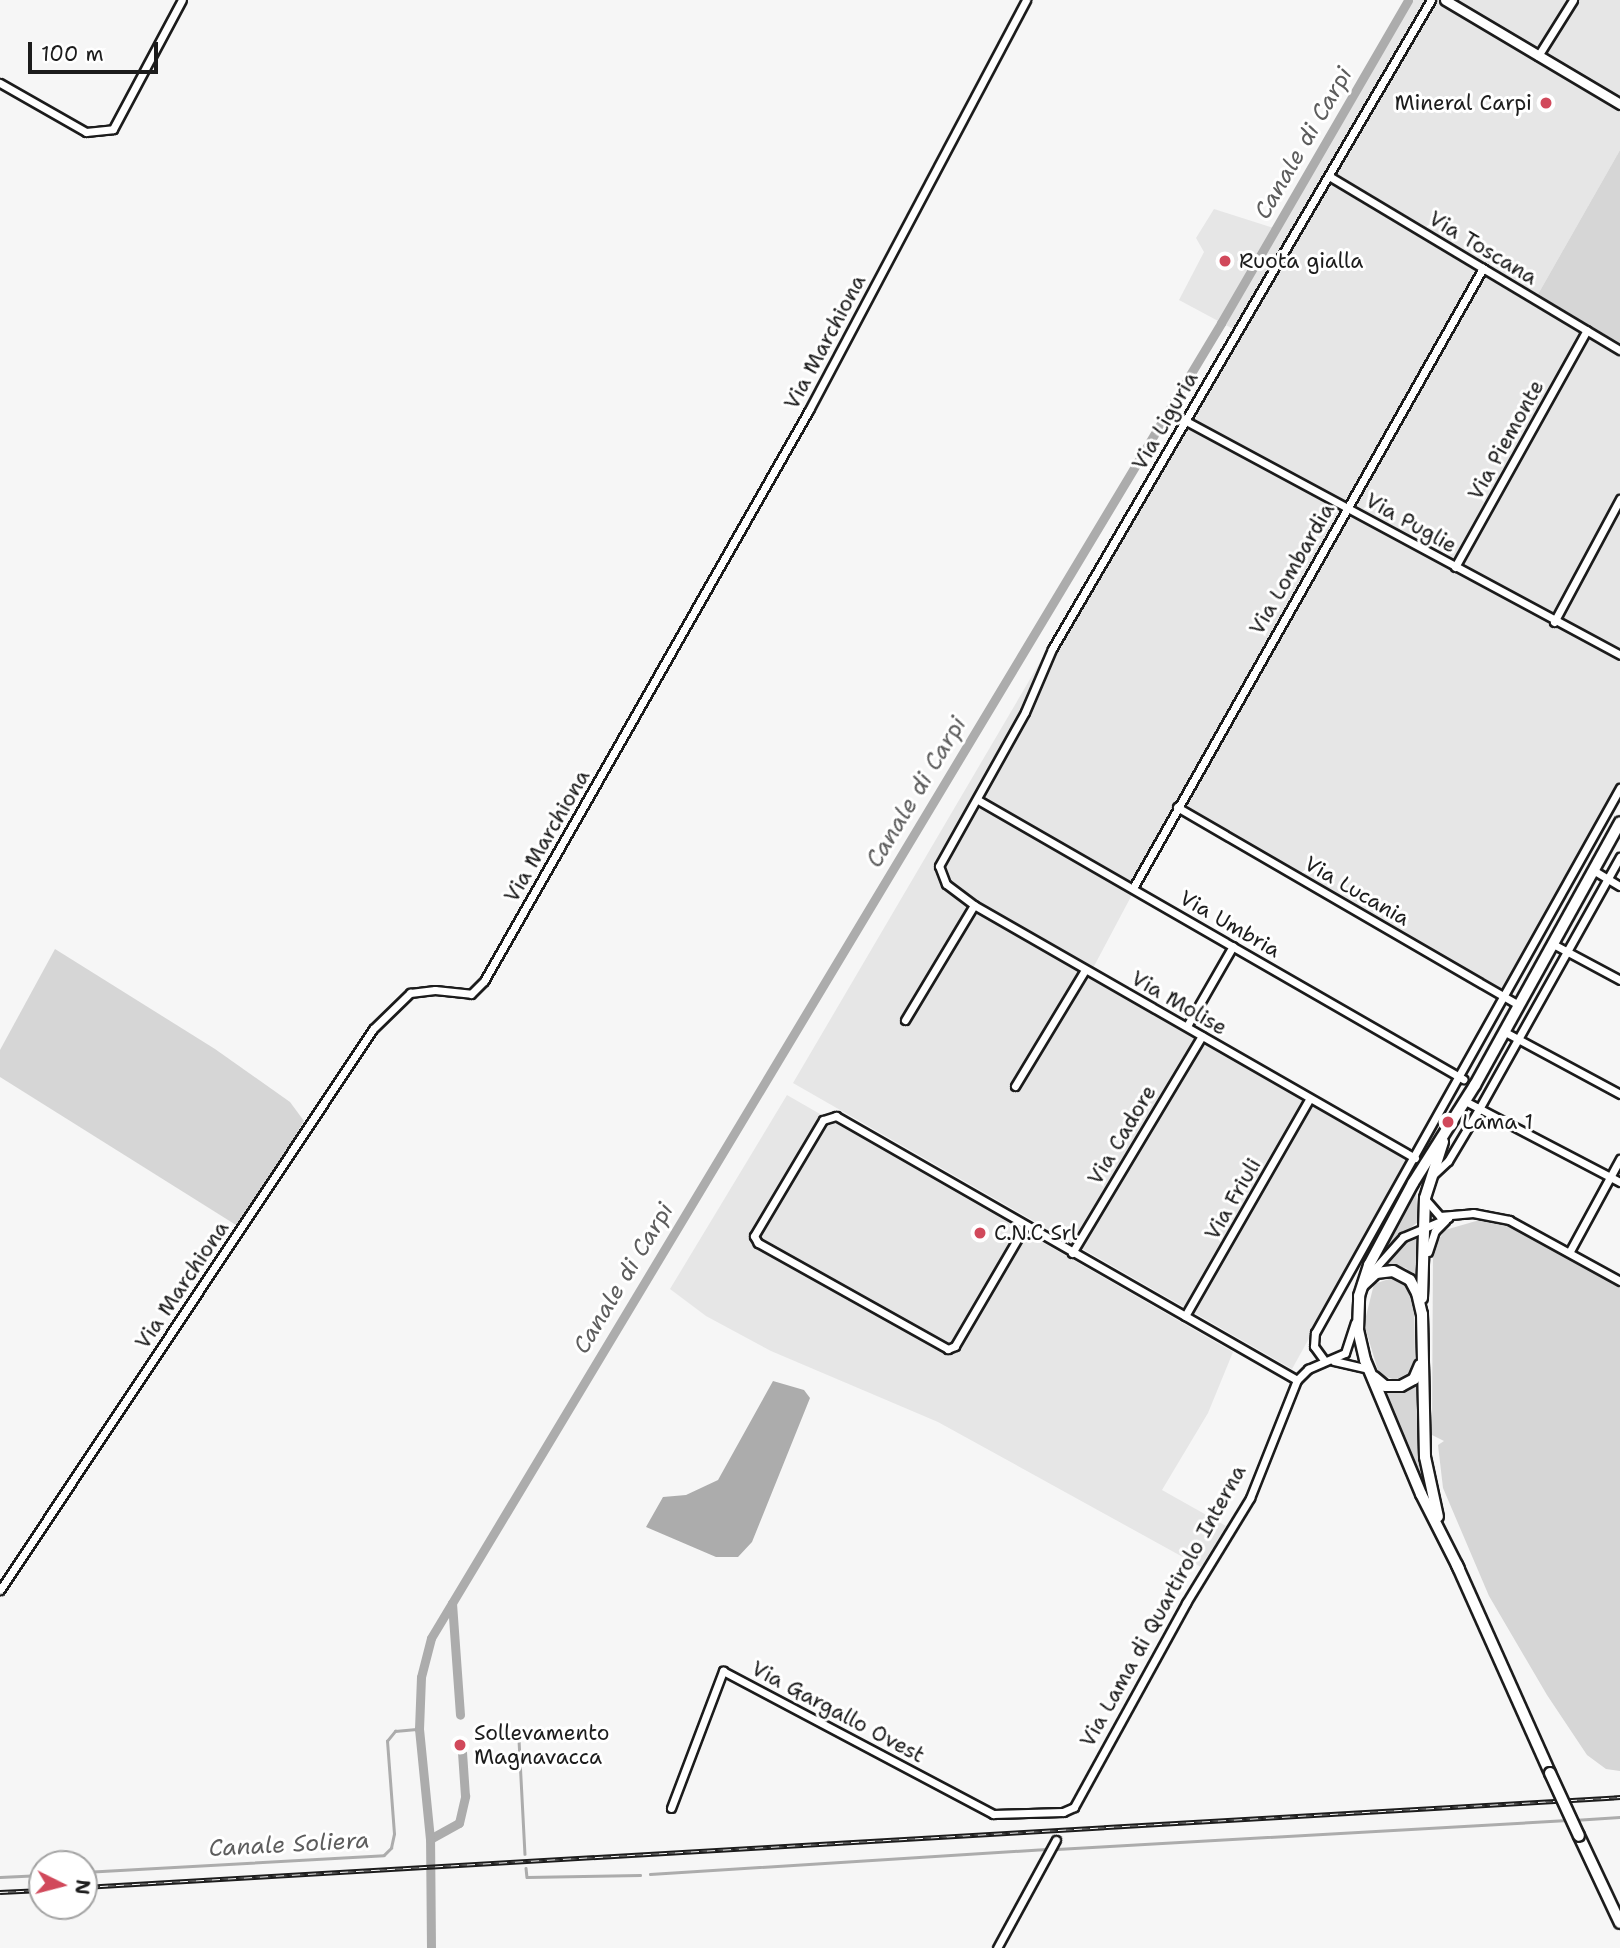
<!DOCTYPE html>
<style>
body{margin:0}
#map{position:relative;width:1620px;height:1948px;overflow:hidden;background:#f6f6f6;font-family:"Shantell Sans",sans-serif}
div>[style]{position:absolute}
.built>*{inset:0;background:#e6e6e6}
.green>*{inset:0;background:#d6d6d6}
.water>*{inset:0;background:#acacac}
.stream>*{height:2.5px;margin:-1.25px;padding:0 1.25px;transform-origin:1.25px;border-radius:1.25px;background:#acacac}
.canal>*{height:9px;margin:-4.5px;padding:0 4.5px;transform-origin:4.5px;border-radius:4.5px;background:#acacac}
.roads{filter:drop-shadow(2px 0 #1c1c1c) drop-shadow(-2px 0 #1c1c1c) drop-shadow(0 2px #1c1c1c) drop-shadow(0 -2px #1c1c1c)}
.minor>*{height:7px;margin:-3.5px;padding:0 3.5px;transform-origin:3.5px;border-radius:3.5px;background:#fff}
.tertiary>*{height:9px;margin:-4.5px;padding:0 4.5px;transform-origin:4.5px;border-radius:4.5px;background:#fff}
.primary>*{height:10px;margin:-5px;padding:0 5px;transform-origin:5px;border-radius:5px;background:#fff}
.rail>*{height:5px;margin-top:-2.5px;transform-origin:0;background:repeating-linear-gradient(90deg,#fff 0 8px,#1c1c1c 0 16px);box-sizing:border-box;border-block:2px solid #1c1c1c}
.bridges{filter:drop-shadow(2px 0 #1c1c1c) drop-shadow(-2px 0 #1c1c1c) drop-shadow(0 2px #1c1c1c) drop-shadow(0 -2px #1c1c1c)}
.primary-bridge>*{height:10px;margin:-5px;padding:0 5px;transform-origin:5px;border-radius:5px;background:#fff}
.dots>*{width:19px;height:19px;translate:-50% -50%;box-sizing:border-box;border:4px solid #fff;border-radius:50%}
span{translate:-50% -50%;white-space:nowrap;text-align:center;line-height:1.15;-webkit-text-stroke:6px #fff;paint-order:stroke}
.poi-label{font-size:21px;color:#1c1c1c}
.right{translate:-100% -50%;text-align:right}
.left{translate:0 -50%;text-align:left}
.street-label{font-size:21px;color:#1c1c1c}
.water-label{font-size:23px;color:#5d5d5d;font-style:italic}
.north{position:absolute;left:28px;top:1850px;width:70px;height:70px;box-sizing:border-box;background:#fff;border:2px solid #a4a4a4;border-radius:50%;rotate:96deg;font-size:19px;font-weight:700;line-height:28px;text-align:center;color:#1c1c1c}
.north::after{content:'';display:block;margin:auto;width:24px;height:32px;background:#d1495b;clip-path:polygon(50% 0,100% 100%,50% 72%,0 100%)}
.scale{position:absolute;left:28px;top:42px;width:130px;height:32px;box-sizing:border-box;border:4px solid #1c1c1c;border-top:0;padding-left:9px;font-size:21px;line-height:24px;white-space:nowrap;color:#1c1c1c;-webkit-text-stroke:5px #fff;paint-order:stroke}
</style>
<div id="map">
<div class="built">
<i style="clip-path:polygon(1412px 0,1620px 0,1620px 150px,1537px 296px,1620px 343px,1620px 784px,1504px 993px,1178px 808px,1092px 970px,1412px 1153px,1292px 1369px,793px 1083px,1235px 330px,1179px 300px,1204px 252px,1196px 238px,1214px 209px,1277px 229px)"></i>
<i style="clip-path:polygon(787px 1095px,1233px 1352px,1208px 1413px,1162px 1490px,1226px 1526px,1201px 1567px,938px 1422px,771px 1351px,706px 1316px,670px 1289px)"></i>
</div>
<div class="green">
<i style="clip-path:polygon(1620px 150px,1620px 343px,1537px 296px)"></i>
<i style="clip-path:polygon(55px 949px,215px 1049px,290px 1102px,304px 1121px,243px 1223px,236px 1225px,0 1077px,0 1050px)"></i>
<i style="clip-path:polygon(1416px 1189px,1418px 1222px,1386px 1247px,1385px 1244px)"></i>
<i style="clip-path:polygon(1483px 1219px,1519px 1226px,1620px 1285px,1620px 1771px,1606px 1769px,1587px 1755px,1547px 1695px,1489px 1596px,1443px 1488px,1438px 1445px,1444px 1441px,1432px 1435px,1433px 1248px,1445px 1230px)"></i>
<i style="clip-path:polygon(1418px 1231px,1419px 1279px,1417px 1280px,1406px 1268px,1382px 1263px)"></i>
<i style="clip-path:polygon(1395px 1277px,1409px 1285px,1414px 1299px,1415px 1360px,1412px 1371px,1395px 1380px,1379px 1374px,1364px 1324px,1374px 1284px)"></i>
<i style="clip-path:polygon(1418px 1380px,1420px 1451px,1425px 1493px,1383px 1391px,1403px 1391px)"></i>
</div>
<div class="water">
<i style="clip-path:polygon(773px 1381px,804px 1390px,810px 1398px,752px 1542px,738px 1557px,716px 1557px,646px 1527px,663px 1497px,686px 1495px,718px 1480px)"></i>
</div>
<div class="stream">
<i style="left:519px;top:1740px;width:114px;rotate:87deg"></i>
<i style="left:1574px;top:1820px;width:46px;rotate:-3.7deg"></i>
<i style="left:1057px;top:1849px;width:511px;rotate:-3.25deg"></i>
<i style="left:526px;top:1868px;width:9px;rotate:84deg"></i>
<i style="left:527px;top:1877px;width:113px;rotate:-1deg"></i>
<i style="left:84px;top:1872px;width:300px;rotate:-3.2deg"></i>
<i style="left:384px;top:1855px;width:10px;rotate:-45deg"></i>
<i style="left:391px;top:1848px;width:14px;rotate:-78deg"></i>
<i style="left:394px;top:1834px;width:93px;rotate:-94.3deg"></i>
<i style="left:387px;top:1741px;width:13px;rotate:-51deg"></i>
<i style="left:395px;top:1731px;width:24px;rotate:-5deg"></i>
<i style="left:650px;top:1874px;width:397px;rotate:-3.6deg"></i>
<i style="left:0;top:1877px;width:42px;rotate:-2.7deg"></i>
</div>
<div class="canal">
<i style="left:452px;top:1603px;width:112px;rotate:85.9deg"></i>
<i style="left:430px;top:1839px;width:33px;rotate:-29deg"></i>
<i style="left:459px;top:1823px;width:28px;rotate:-77deg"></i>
<i style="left:465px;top:1796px;width:44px;rotate:-93.9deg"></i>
<i style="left:431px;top:1948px;width:109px;rotate:-90.5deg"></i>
<i style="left:430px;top:1839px;width:111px;rotate:-95.7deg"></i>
<i style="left:419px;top:1729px;width:52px;rotate:-87.8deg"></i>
<i style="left:421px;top:1677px;width:40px;rotate:-75.6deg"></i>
<i style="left:431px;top:1638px;width:1534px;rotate:-59deg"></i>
<i style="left:1221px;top:323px;width:373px;rotate:-59.9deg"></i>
</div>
<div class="roads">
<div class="minor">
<i style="left:1538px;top:56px;width:66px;rotate:-58deg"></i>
<i style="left:0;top:83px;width:99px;rotate:29.7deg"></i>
<i style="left:86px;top:132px;width:27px;rotate:-6deg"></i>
<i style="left:113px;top:129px;width:146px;rotate:-61.9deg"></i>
<i style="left:1329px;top:176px;width:339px;rotate:30.9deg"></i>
<i style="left:1186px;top:421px;width:493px;rotate:28.3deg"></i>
<i style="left:1455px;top:567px;width:271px;rotate:-60.9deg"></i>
<i style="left:1554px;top:622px;width:140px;rotate:-61.8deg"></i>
<i style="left:978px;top:800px;width:560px;rotate:29.91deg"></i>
<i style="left:1177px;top:807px;width:395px;rotate:30.1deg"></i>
<i style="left:1593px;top:870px;width:31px;rotate:31deg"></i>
<i style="left:1133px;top:888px;width:712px;rotate:-60.55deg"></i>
<i style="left:1553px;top:944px;width:76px;rotate:28.2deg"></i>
<i style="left:905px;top:1020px;width:134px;rotate:-59deg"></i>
<i style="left:1187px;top:1026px;width:92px;rotate:-60.1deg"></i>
<i style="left:1505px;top:1032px;width:131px;rotate:28.3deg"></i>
<i style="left:1015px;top:1086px;width:135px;rotate:-58.9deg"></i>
<i style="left:1465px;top:1101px;width:175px;rotate:27.6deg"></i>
<i style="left:1415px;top:1158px;width:508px;rotate:-150.16deg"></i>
<i style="left:974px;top:905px;width:35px;rotate:-143deg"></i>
<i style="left:946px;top:884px;width:19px;rotate:-111deg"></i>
<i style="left:939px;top:866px;width:176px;rotate:-60.8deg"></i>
<i style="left:1025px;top:712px;width:69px;rotate:-66.8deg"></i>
<i style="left:1052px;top:649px;width:752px;rotate:-59.72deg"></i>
<i style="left:1434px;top:1174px;width:19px;rotate:-43deg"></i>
<i style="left:1448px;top:1161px;width:61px;rotate:-59.2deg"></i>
<i style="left:1479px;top:1109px;width:289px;rotate:-60.8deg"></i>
<i style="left:1425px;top:1199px;width:23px;rotate:49deg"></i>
<i style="left:1440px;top:1216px;width:33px;rotate:-5deg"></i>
<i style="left:1473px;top:1213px;width:37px;rotate:11deg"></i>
<i style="left:1509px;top:1220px;width:127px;rotate:28.8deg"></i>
<i style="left:1025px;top:1226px;width:139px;rotate:120.3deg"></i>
<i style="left:955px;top:1346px;width:8px;rotate:157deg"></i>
<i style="left:948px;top:1349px;width:218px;rotate:-150.8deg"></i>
<i style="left:758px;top:1243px;width:8px;rotate:-120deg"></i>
<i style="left:754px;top:1236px;width:135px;rotate:-59.3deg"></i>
<i style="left:823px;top:1120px;width:14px;rotate:-17deg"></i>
<i style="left:836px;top:1116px;width:531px;rotate:29.8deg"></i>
<i style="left:1570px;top:1251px;width:105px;rotate:-61.5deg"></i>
<i style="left:1428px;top:1252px;width:22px;rotate:-72deg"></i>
<i style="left:1435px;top:1231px;width:14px;rotate:-45deg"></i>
<i style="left:1072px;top:1253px;width:253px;rotate:-59.1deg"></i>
<i style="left:1369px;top:1275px;width:51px;rotate:-48.2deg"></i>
<i style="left:1403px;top:1237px;width:49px;rotate:-22.9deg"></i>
<i style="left:1185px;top:1316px;width:251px;rotate:-60.2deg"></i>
<i style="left:1324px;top:1360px;width:17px;rotate:-126deg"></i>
<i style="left:1314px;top:1346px;width:13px;rotate:-86deg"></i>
<i style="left:1315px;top:1333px;width:625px;rotate:-60.77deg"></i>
<i style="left:1334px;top:1361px;width:36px;rotate:13deg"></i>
<i style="left:0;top:1590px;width:674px;rotate:-56.38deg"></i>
<i style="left:373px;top:1029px;width:52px;rotate:-44.2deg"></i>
<i style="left:410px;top:993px;width:25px;rotate:-7deg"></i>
<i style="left:435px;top:990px;width:36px;rotate:6deg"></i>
<i style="left:471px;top:994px;width:18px;rotate:-45deg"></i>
<i style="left:484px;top:981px;width:657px;rotate:-60.35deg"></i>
<i style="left:809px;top:410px;width:464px;rotate:-62.1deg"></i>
<i style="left:671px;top:1808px;width:147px;rotate:-69.2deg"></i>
<i style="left:723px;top:1671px;width:306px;rotate:27.9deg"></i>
<i style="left:993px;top:1814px;width:70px;rotate:-1.6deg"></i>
<i style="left:1063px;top:1812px;width:12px;rotate:-24deg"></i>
<i style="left:1074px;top:1807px;width:233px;rotate:-61.2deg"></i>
<i style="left:1186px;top:1603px;width:123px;rotate:-58.6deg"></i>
<i style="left:1250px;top:1498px;width:127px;rotate:-68.3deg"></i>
<i style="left:1297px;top:1380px;width:16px;rotate:-45deg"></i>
<i style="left:1308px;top:1369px;width:40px;rotate:-23.4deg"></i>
<i style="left:1345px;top:1353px;width:32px;rotate:-72deg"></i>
<i style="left:997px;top:1948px;width:123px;rotate:-61.4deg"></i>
</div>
<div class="tertiary">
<i style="left:1445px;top:0;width:204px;rotate:30.7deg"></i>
</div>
<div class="primary">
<i style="left:1363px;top:1285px;width:18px;rotate:-43deg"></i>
<i style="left:1376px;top:1273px;width:17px;rotate:-7deg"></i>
<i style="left:1393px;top:1271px;width:19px;rotate:28deg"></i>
<i style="left:1410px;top:1280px;width:15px;rotate:62deg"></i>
<i style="left:1417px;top:1293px;width:22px;rotate:77deg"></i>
<i style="left:1422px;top:1314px;width:143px;rotate:88.8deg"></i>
<i style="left:1425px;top:1457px;width:61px;rotate:77.8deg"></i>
<i style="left:1422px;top:1298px;width:100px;rotate:-88.3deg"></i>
<i style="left:1425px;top:1198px;width:59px;rotate:-72.2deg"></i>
<i style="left:1374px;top:1377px;width:14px;rotate:39deg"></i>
<i style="left:1385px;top:1386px;width:16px"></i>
<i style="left:1401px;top:1386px;width:15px;rotate:-28deg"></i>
<i style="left:1414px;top:1379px;width:15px;rotate:-67deg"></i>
<i style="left:1457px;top:1565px;width:228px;rotate:65.9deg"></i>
<i style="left:1459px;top:1569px;width:84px;rotate:-116.9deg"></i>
<i style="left:1421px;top:1494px;width:145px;rotate:-112.7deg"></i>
<i style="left:1365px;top:1360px;width:31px;rotate:-103deg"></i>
<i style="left:1358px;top:1330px;width:34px;rotate:-88deg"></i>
<i style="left:1359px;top:1296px;width:33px;rotate:-72deg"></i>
<i style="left:1369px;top:1265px;width:93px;rotate:-61.8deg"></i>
<i style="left:1413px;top:1183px;width:116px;rotate:-57.7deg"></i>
<i style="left:1475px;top:1085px;width:300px;rotate:-61.1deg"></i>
<i style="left:1579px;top:1836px;width:96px;rotate:64.8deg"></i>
</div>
</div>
<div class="rail">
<i style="left:84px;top:1887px;width:1539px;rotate:-3.35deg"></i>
<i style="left:0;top:1892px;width:42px;rotate:-2.7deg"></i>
</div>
<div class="bridges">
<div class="primary-bridge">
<i style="left:1550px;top:1773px;width:69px;rotate:65.3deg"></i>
</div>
</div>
<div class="dots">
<i style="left:1546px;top:103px;background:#d1495b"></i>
<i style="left:1225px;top:261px;background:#d1495b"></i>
<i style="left:1448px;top:1122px;background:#d1495b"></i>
<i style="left:980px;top:1233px;background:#d1495b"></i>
<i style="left:460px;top:1745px;background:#d1495b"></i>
</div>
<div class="poi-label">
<span class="right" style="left:1532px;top:103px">Mineral Carpi</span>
<span class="left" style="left:1239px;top:261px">Ruota gialla</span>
<span class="left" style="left:1462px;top:1122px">Lama 1</span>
<span class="left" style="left:994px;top:1233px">C.N.C Srl</span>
<span class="left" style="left:474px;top:1745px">Sollevamento<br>Magnavacca</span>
</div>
<div class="street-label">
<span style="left:1483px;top:248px;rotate:31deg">Via Toscana</span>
<span style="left:825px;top:342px;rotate:-62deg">Via Marchiona</span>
<span style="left:1165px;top:421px;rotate:-60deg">Via Liguria</span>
<span style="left:1506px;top:440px;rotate:-61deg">Via Piemonte</span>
<span style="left:1411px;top:523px;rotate:29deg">Via Puglie</span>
<span style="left:1292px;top:569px;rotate:-60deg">Via Lombardia</span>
<span style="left:547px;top:836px;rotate:-60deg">Via Marchiona</span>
<span style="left:1357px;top:891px;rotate:30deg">Via Lucania</span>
<span style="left:1230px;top:924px;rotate:30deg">Via Umbria</span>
<span style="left:1179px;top:1003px;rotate:30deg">Via Molise</span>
<span style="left:1122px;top:1135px;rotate:-59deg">Via Cadore</span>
<span style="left:1233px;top:1199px;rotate:-60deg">Via Friuli</span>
<span style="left:182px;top:1285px;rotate:-56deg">Via Marchiona</span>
<span style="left:1163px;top:1606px;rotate:-61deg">Via Lama di Quartirolo Interna</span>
<span style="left:838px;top:1712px;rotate:28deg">Via Gargallo Ovest</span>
</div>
<div class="water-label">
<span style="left:1303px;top:143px;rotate:-60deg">Canale di Carpi</span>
<span style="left:916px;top:792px;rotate:-59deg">Canale di Carpi</span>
<span style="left:623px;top:1278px;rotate:-59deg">Canale di Carpi</span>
<span style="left:289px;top:1844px;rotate:-3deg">Canale Soliera</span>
</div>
<div class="north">N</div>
<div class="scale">100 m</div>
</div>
